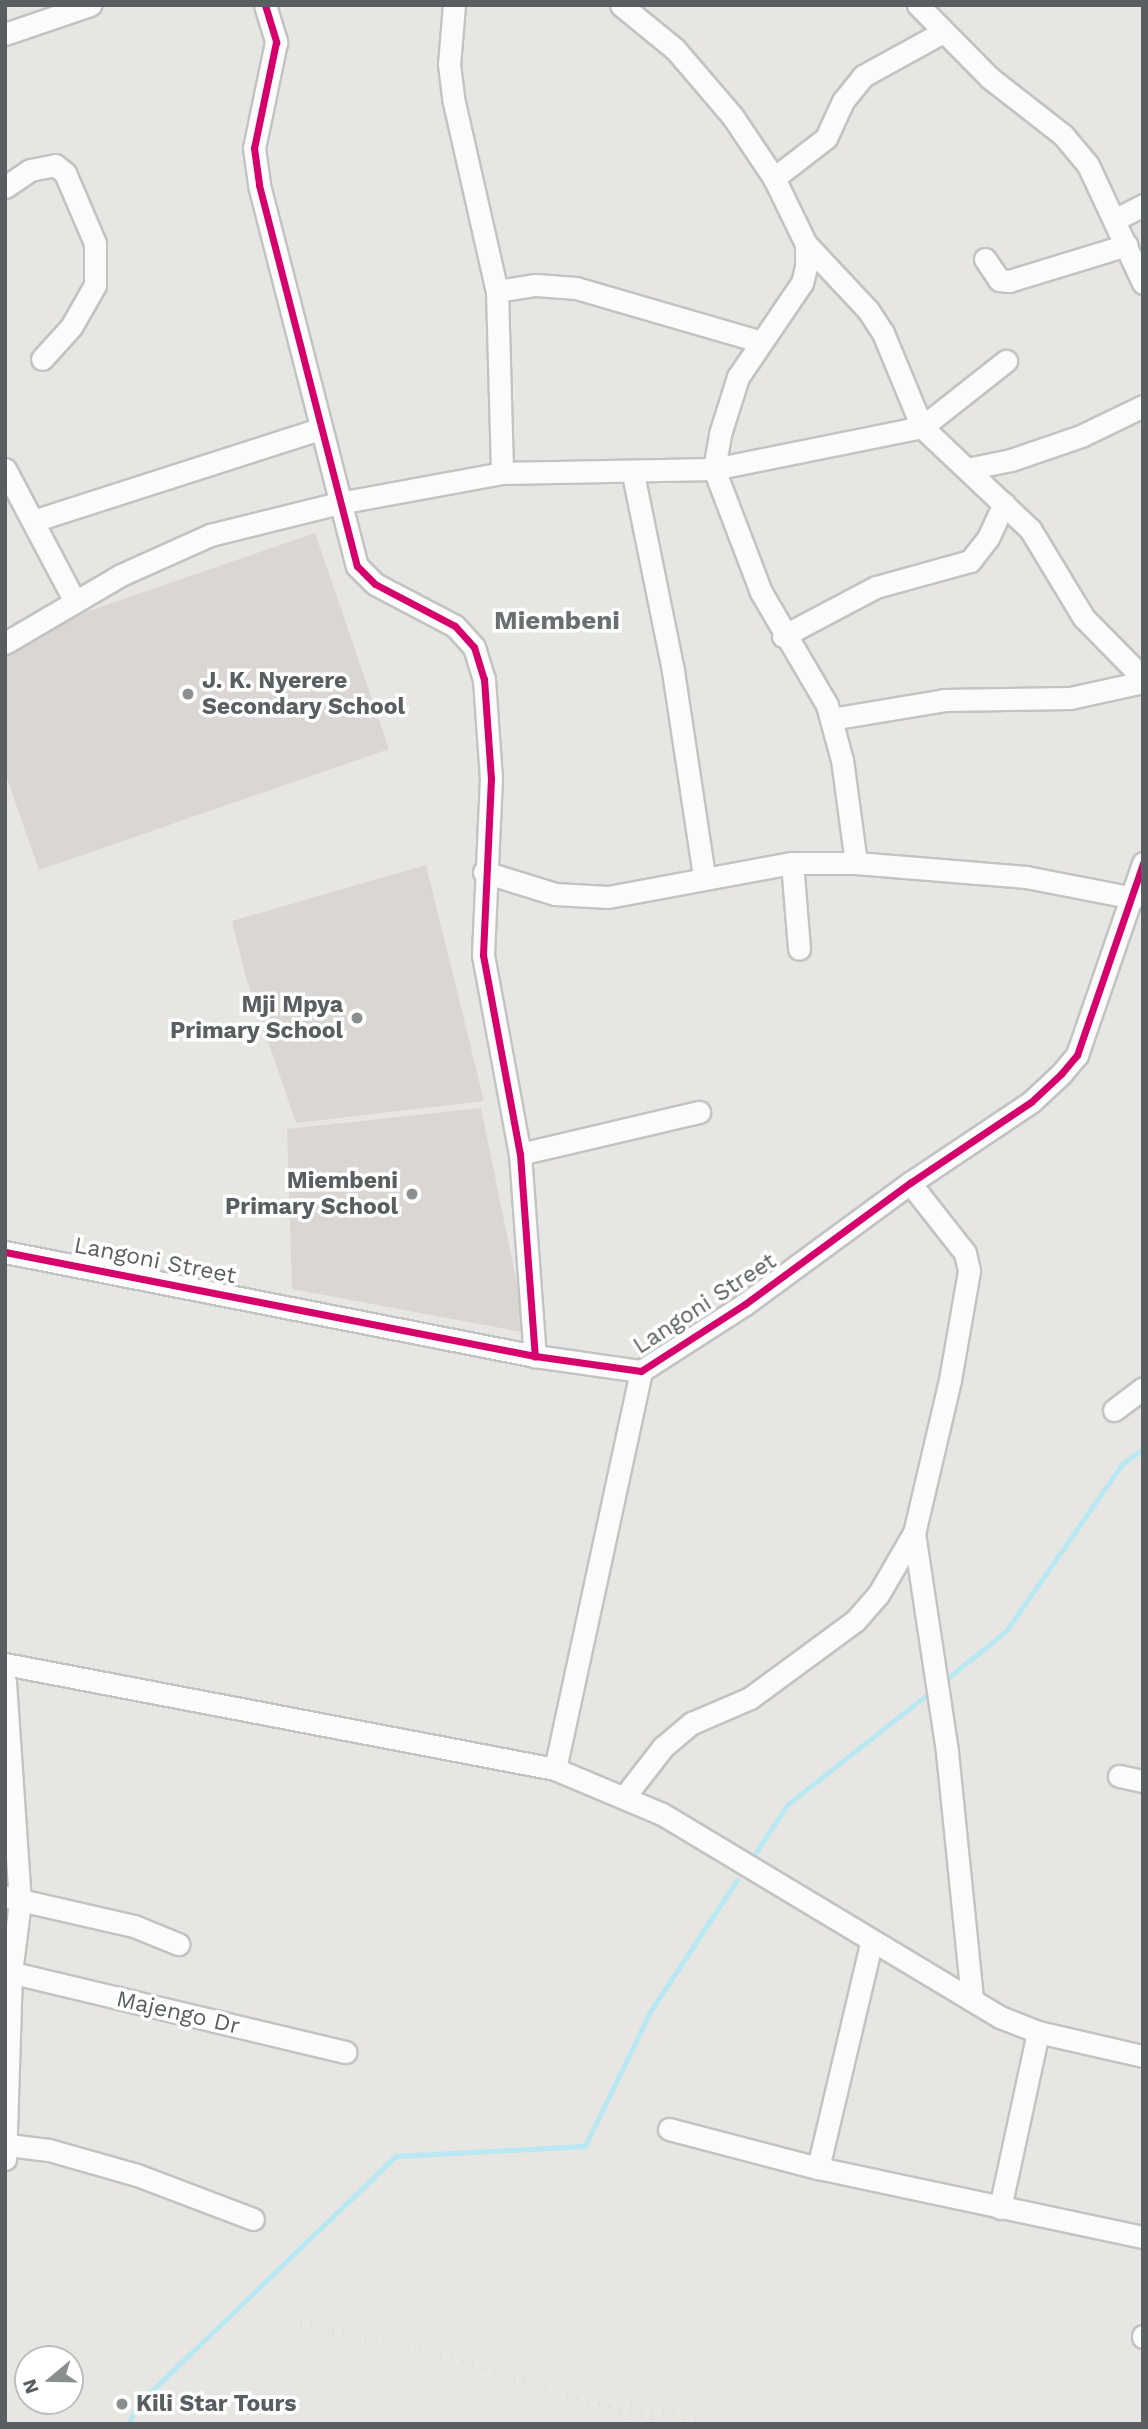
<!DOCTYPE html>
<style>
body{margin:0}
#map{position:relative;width:1148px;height:2429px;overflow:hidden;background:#e8e6e3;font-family:"Work Sans",sans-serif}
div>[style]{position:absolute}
.education>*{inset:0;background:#dad6d3}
.stream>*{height:5px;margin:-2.5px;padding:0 2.5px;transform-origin:2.5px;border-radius:2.5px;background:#b8e8f2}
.roads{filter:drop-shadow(2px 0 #c2c3c3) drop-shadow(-2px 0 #c2c3c3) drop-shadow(0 2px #c2c3c3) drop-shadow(0 -2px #c2c3c3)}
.minor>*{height:21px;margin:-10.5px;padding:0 10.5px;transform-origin:10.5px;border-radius:10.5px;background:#fcfbfb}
.rail>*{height:5px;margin-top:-2.5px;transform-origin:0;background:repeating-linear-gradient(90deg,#e0e0e0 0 2px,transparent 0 11px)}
.cycleway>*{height:7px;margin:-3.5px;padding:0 3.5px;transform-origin:3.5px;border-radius:3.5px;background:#d6006c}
.dots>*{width:19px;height:19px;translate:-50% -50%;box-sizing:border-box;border:4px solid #fff;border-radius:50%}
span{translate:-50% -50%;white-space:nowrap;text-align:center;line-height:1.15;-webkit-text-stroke:7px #fff;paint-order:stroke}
.poi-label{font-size:23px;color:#595e60;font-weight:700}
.left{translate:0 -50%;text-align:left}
.right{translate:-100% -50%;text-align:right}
.street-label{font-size:23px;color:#595e60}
.quarter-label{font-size:26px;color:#6a7072;font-weight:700}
.frame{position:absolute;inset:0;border:7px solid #595e60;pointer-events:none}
.north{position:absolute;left:14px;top:2345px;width:70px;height:70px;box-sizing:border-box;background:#fff;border:2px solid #bdbfbf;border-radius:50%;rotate:251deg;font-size:19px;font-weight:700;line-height:28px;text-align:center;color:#595e60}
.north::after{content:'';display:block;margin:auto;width:24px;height:32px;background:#8b8e8e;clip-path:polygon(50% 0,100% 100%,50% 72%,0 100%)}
</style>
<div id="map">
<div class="education">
<i style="clip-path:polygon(315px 533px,389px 749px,39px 870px,5px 773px,5px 640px)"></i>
<i style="clip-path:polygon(426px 865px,484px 1101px,296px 1123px,245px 974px,232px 921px)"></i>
<i style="clip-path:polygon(481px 1108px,527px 1333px,292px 1289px,287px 1129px)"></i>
</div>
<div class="stream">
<i style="left:948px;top:1678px;width:75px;rotate:-39deg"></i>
<i style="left:1006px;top:1631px;width:203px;rotate:-55.2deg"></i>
<i style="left:1122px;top:1464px;width:26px;rotate:-36deg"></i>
<i style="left:752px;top:1858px;width:65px;rotate:-56.3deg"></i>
<i style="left:788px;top:1804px;width:174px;rotate:-38.2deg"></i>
<i style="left:128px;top:2424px;width:24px;rotate:-62deg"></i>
<i style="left:139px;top:2403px;width:356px;rotate:-43.9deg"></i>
<i style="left:396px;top:2156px;width:189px;rotate:-3deg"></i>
<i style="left:585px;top:2146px;width:151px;rotate:-64.1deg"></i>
<i style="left:651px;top:2010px;width:156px;rotate:-56.5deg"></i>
</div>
<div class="roads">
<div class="minor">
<i style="left:265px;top:5px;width:39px;rotate:73deg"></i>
<i style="left:276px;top:42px;width:108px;rotate:101.7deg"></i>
<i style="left:254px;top:148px;width:37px;rotate:82deg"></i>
<i style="left:259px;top:185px;width:393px;rotate:75.6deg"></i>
<i style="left:357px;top:566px;width:25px;rotate:45deg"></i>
<i style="left:375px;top:584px;width:90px;rotate:27.7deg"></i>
<i style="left:455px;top:626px;width:28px;rotate:48deg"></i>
<i style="left:474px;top:647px;width:34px;rotate:73deg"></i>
<i style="left:484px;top:679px;width:99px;rotate:86deg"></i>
<i style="left:491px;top:778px;width:177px;rotate:92.6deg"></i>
<i style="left:483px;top:955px;width:202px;rotate:79.5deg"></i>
<i style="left:520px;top:1154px;width:203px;rotate:85.8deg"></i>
<i style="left:454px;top:5px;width:59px;rotate:94.8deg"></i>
<i style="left:449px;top:64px;width:34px;rotate:83deg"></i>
<i style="left:453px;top:98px;width:198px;rotate:77.2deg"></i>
<i style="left:497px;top:291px;width:182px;rotate:88.4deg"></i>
<i style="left:621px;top:5px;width:70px;rotate:39.2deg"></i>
<i style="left:675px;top:49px;width:89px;rotate:49.5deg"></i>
<i style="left:733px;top:117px;width:73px;rotate:56.1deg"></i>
<i style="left:918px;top:5px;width:103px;rotate:45.4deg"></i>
<i style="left:990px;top:78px;width:93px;rotate:38deg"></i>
<i style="left:1063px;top:135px;width:39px;rotate:50deg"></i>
<i style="left:1088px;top:165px;width:130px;rotate:65deg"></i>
<i style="left:5px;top:34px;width:90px;rotate:-18.8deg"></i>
<i style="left:5px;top:187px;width:30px;rotate:-34deg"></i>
<i style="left:30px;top:170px;width:25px;rotate:-11deg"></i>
<i style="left:55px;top:165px;width:13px;rotate:39deg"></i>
<i style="left:65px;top:173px;width:76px;rotate:66.8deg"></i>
<i style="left:95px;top:243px;width:42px;rotate:90deg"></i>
<i style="left:95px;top:285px;width:48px;rotate:119.7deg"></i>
<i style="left:71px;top:327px;width:43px;rotate:132.2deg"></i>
<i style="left:1116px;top:219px;width:30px;rotate:-27deg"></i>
<i style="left:806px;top:244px;width:91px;rotate:46.8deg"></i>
<i style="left:868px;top:310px;width:27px;rotate:57deg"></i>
<i style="left:883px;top:333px;width:102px;rotate:67.5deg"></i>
<i style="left:922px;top:427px;width:149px;rotate:43.4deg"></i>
<i style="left:1030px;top:529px;width:104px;rotate:58.8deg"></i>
<i style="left:1084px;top:618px;width:84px;rotate:45.5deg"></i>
<i style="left:985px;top:259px;width:25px;rotate:56deg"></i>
<i style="left:999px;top:280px;width:10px;rotate:6deg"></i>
<i style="left:1009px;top:281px;width:123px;rotate:-17deg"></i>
<i style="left:497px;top:291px;width:39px;rotate:-9deg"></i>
<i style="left:536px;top:285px;width:40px;rotate:4.3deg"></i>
<i style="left:576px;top:288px;width:191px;rotate:16.2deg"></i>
<i style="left:5px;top:469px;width:150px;rotate:62.2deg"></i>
<i style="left:967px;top:469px;width:45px;rotate:-11.6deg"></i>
<i style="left:1011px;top:460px;width:74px;rotate:-18.9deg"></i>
<i style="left:1081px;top:436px;width:69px;rotate:-25.8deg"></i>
<i style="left:633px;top:474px;width:201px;rotate:78.5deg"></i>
<i style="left:673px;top:671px;width:208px;rotate:81.4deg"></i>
<i style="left:33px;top:521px;width:300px;rotate:-17.8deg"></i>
<i style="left:783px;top:636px;width:105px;rotate:-27.8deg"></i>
<i style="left:876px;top:587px;width:98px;rotate:-15.5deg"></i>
<i style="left:970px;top:561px;width:29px;rotate:-52deg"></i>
<i style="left:988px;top:538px;width:38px;rotate:-65deg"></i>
<i style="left:5px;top:643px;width:134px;rotate:-30.4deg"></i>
<i style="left:121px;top:575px;width:98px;rotate:-24.2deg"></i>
<i style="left:210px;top:535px;width:133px;rotate:-13.9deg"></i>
<i style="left:339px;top:503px;width:166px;rotate:-10.4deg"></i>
<i style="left:502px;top:473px;width:212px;rotate:-1.1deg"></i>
<i style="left:714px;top:469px;width:212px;rotate:-11.4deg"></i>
<i style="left:922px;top:427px;width:107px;rotate:-38.2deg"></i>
<i style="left:831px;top:719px;width:115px;rotate:-9.5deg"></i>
<i style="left:944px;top:700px;width:126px;rotate:-0.9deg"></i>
<i style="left:1070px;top:698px;width:75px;rotate:-12.4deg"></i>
<i style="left:792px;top:863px;width:86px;rotate:85.3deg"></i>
<i style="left:856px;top:863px;width:104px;rotate:-97.7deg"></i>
<i style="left:842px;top:760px;width:57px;rotate:-105.3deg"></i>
<i style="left:827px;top:705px;width:131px;rotate:-120.3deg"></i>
<i style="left:761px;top:592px;width:132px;rotate:-110.9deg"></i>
<i style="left:714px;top:469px;width:36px;rotate:-80deg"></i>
<i style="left:720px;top:434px;width:60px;rotate:-72.5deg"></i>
<i style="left:738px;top:377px;width:114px;rotate:-55.8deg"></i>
<i style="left:802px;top:283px;width:16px;rotate:-76deg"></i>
<i style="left:806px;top:267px;width:23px;rotate:-90deg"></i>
<i style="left:806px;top:244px;width:73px;rotate:-115.9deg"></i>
<i style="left:774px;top:178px;width:66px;rotate:-37.6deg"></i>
<i style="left:826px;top:138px;width:41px;rotate:-65.3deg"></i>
<i style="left:843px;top:101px;width:32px;rotate:-51deg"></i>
<i style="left:863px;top:76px;width:91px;rotate:-28.8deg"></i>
<i style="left:484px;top:872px;width:74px;rotate:17.2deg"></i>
<i style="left:555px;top:894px;width:53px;rotate:3.2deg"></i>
<i style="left:608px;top:897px;width:187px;rotate:-10.5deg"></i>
<i style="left:792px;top:863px;width:64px"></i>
<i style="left:856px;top:863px;width:171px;rotate:4.7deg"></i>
<i style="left:1026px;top:877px;width:110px;rotate:11deg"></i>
<i style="left:520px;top:1154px;width:184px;rotate:-13.2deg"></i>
<i style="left:910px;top:1183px;width:89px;rotate:51.8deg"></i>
<i style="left:965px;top:1253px;width:18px;rotate:77deg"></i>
<i style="left:969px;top:1271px;width:111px;rotate:99.9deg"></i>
<i style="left:950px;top:1380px;width:157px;rotate:103.2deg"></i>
<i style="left:914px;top:1533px;width:221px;rotate:81.4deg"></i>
<i style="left:947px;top:1752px;width:249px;rotate:84.2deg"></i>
<i style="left:5px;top:1252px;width:540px;rotate:11.1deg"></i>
<i style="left:535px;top:1356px;width:107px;rotate:8.1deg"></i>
<i style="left:641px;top:1371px;width:124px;rotate:-32.8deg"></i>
<i style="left:745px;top:1304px;width:205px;rotate:-36.3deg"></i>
<i style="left:910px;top:1183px;width:146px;rotate:-33.8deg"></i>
<i style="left:1031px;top:1102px;width:41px;rotate:-43deg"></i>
<i style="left:1061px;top:1074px;width:25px;rotate:-50deg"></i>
<i style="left:1077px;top:1055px;width:203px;rotate:-71deg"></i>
<i style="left:1114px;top:1410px;width:36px;rotate:-37deg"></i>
<i style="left:5px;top:1664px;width:560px;rotate:10.81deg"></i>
<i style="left:555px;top:1769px;width:116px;rotate:22.8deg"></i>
<i style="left:662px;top:1814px;width:394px;rotate:31deg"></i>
<i style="left:1000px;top:2017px;width:41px;rotate:21.5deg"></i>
<i style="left:1038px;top:2032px;width:108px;rotate:12.9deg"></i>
<i style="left:5px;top:1682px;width:221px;rotate:86.1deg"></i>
<i style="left:20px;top:1902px;width:71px;rotate:97.3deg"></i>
<i style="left:11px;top:1972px;width:187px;rotate:91.8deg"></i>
<i style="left:555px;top:1769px;width:407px;rotate:-77.8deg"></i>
<i style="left:1119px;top:1776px;width:25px;rotate:12deg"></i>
<i style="left:625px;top:1796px;width:62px;rotate:-52.2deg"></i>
<i style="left:663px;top:1747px;width:38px;rotate:-40deg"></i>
<i style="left:692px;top:1723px;width:63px;rotate:-23.3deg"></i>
<i style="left:750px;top:1698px;width:130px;rotate:-36.3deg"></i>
<i style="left:855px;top:1621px;width:35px;rotate:-49deg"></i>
<i style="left:878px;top:1595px;width:72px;rotate:-59.9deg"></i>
<i style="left:7px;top:1897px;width:130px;rotate:12.9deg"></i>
<i style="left:134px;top:1926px;width:48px;rotate:22.2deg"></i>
<i style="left:5px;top:1971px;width:350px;rotate:13.4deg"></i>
<i style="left:669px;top:2129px;width:154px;rotate:14.7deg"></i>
<i style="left:818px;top:2168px;width:332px;rotate:12deg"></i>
<i style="left:8px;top:2145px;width:41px;rotate:7deg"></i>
<i style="left:49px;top:2150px;width:91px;rotate:15.9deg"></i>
<i style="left:137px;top:2175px;width:124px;rotate:20.8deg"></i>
<i style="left:818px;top:2168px;width:231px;rotate:-76.7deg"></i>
<i style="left:1000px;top:2208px;width:180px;rotate:-77.8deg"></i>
<i style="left:1143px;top:2336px;width:1px;rotate:90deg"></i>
</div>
</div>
<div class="rail">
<i style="left:300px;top:2323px;width:144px;rotate:12.9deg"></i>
<i style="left:440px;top:2355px;width:236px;rotate:17deg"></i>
<i style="left:630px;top:2404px;width:90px;rotate:12.8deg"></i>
</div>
<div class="cycleway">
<i style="left:265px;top:5px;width:39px;rotate:73deg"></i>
<i style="left:276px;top:42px;width:108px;rotate:101.7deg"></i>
<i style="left:254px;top:148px;width:37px;rotate:82deg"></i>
<i style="left:259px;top:185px;width:393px;rotate:75.6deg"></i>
<i style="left:357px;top:566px;width:25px;rotate:45deg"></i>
<i style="left:375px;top:584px;width:90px;rotate:27.7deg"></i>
<i style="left:455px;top:626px;width:28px;rotate:48deg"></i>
<i style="left:474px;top:647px;width:34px;rotate:73deg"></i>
<i style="left:484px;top:679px;width:99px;rotate:86deg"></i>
<i style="left:491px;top:778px;width:177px;rotate:92.6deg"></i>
<i style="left:483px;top:955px;width:202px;rotate:79.5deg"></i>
<i style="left:520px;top:1154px;width:203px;rotate:85.8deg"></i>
<i style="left:5px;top:1252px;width:540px;rotate:11.1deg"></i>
<i style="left:535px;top:1356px;width:107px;rotate:8.1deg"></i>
<i style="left:641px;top:1371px;width:124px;rotate:-32.8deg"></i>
<i style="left:745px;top:1304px;width:205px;rotate:-36.3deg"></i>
<i style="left:910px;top:1183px;width:146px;rotate:-33.8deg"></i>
<i style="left:1031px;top:1102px;width:41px;rotate:-43deg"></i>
<i style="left:1061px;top:1074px;width:25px;rotate:-50deg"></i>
<i style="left:1077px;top:1055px;width:203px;rotate:-71deg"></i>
</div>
<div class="dots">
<i style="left:188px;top:694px;background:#8b8e8e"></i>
<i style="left:357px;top:1018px;background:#8b8e8e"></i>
<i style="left:412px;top:1194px;background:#8b8e8e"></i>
<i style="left:122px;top:2404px;background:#8b8e8e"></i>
</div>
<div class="poi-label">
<span class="left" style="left:202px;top:694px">J. K. Nyerere<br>Secondary School</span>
<span class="right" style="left:343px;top:1018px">Mji Mpya<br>Primary School</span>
<span class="right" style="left:398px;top:1194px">Miembeni<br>Primary School</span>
<span class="left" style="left:136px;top:2404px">Kili Star Tours</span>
</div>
<div class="street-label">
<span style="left:155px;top:1261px;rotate:11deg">Langoni Street</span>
<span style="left:705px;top:1304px;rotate:-33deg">Langoni Street</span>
<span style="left:178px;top:2013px;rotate:13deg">Majengo Dr</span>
</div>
<div class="quarter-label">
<span style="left:557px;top:621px">Miembeni</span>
</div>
<div class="frame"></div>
<div class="north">N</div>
</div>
